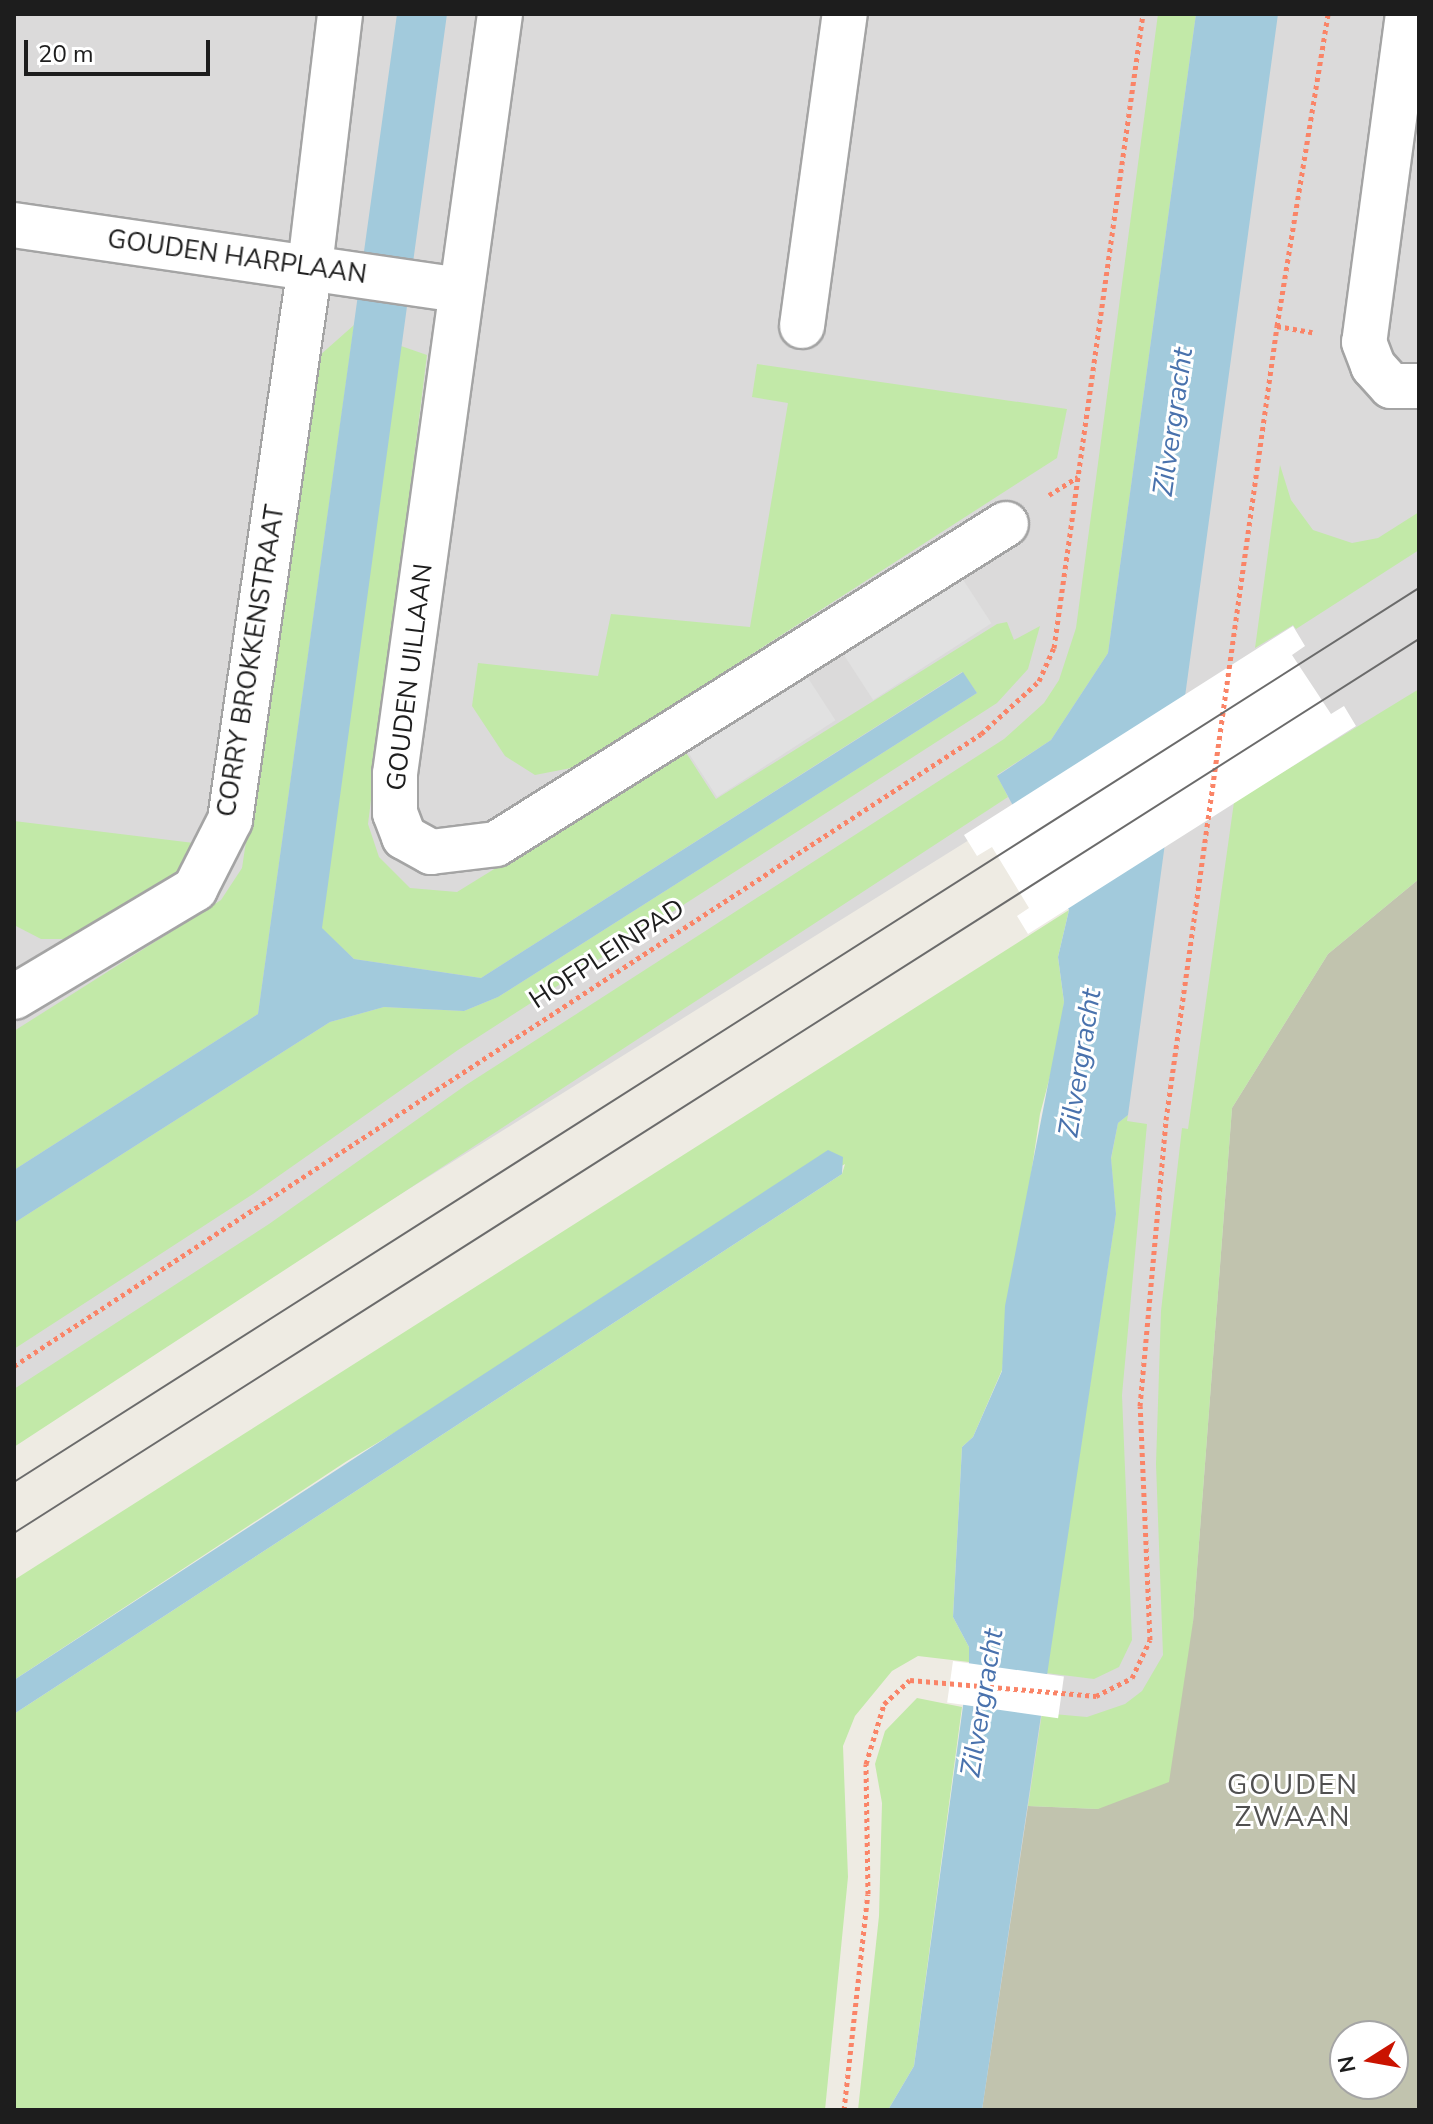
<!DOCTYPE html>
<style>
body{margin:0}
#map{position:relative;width:1433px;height:2124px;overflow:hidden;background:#eeebe3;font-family:"Nunito Sans",sans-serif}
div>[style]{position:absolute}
.residential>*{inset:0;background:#dbdada}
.construction>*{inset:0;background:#c1c3ae}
.grass>*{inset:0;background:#c2e9a8}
.parking>*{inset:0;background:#e1e1e1;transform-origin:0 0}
.water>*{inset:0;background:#a2cadc}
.pier>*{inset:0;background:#fff;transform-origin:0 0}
.path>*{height:5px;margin-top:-2.5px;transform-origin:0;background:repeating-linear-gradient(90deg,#fa8467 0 4px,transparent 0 8px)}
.roads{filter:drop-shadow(2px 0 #a4a4a4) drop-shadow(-2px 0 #a4a4a4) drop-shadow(0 2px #a4a4a4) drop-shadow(0 -2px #a4a4a4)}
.minor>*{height:44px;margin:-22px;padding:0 22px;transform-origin:22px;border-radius:22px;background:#fff}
.tram>*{height:2px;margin:-1px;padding:0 1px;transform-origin:1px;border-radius:1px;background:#6b6b6b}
span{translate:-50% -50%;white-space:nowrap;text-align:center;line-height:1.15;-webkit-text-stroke:6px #fff;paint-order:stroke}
.street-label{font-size:26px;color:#1d1d1d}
.water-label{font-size:28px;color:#4972ad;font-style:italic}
.neighbourhood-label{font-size:28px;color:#505050;letter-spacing:2px}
.frame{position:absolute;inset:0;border:16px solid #1d1d1d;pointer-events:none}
.north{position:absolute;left:1329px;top:2020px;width:80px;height:80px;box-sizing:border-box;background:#fff;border:2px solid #a5a5a5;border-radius:50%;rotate:259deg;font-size:22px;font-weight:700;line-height:32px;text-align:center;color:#1d1d1d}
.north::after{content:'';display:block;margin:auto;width:28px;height:36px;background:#ca1300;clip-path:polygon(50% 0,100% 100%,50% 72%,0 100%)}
.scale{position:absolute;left:24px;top:40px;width:186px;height:36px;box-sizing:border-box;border:4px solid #1d1d1d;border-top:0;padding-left:10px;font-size:24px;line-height:28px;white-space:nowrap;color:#1d1d1d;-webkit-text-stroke:6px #fff;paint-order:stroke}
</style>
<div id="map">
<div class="residential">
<i style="clip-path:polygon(evenodd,14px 14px,1419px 14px,1419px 2110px,947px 2110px,1160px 721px,14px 1435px,14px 14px,1345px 2036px,1393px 2036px,1393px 2084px,1345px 2084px,1345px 2036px)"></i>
</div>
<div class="construction">
<i style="clip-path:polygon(evenodd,1419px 879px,1419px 2110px,982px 2110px,1028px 1806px,1098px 1809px,1193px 1622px,1232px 1108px,1328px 954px,1419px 879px,1345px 2036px,1393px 2036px,1393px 2084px,1345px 2084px,1345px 2036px)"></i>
</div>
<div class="grass">
<i style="clip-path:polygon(1158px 14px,1196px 14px,1108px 653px,1051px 740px,997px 775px,1008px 797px,14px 1447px,14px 1389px,269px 1224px,466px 1085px,1004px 739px,1044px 703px,1059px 680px,1076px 628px)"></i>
<i style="clip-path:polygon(354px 325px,258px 1014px,14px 1170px,14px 1031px,221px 900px,242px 868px,319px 356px)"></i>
<i style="clip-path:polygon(401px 346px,427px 355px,368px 824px,379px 857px,410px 888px,457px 892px,685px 751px,716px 799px,997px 624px,1007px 622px,1014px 640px,1040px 626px,1028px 669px,997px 703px,458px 1050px,253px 1194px,14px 1349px,14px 1223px,330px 1022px,384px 1007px,464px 1011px,498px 997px,977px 693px,962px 672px,481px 978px,354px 959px,321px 928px)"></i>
<i style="clip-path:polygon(757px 364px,1067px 409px,1057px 458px,576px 767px,535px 775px,505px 756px,472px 706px,478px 663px,598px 676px,611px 614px,750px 627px,788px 403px,752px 397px)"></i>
<i style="clip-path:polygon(1280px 465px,1291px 500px,1313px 530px,1352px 543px,1378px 538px,1419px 512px,1419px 550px,1296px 629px,1293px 625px,1255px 648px)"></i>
<i style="clip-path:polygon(1419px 689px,1419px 879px,1328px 954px,1232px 1108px,1193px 1622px,1169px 1782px,1098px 1809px,1028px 1806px,1042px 1713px,1087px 1717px,1125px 1704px,1142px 1691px,1163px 1655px,1156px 1464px,1161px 1311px,1182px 1128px,1188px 1129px,1234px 802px)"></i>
<i style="clip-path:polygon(14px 821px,202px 844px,188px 866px,70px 939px,41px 939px,14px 925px)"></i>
<i style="clip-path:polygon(1069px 910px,1058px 957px,1064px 1002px,1061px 1035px,1040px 1114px,1002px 1370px,973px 1437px,962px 1447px,953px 1617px,969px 1647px,969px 1662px,918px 1656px,892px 1671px,855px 1716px,843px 1746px,848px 1877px,825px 2110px,14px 2110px,14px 1714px,842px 1174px,845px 1164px,347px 1461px,14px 1680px,14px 1580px)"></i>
<i style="clip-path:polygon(1128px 1115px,1127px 1121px,1147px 1124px,1122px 1395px,1132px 1640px,1119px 1667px,1094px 1679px,1046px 1673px,1116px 1214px,1111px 1159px,1118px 1123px)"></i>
<i style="clip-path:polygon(917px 1698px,962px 1707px,914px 2066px,888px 2110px,858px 2110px,879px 1916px,882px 1803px,875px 1764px,885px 1731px)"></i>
</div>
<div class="parking">
<i style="left:962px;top:578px;width:54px;height:141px;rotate:57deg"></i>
<i style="left:806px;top:675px;width:54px;height:141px;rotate:57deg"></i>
</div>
<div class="water">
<i style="clip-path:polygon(397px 14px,447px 14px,322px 928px,354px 959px,481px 978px,963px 672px,977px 693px,498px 997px,464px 1011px,384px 1007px,330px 1022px,14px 1223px,14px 1170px,258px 1014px)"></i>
<i style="clip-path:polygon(1196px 14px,1278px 14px,1128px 1115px,1118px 1123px,1111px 1158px,1116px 1214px,982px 2110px,888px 2110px,914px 2066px,969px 1662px,969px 1647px,953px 1617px,962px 1447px,973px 1437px,1002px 1371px,1005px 1306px,1064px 1002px,1058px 957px,1069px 910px,997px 776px,1051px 740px,1108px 653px)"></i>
<i style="clip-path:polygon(828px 1150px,843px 1157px,842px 1174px,14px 1714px,14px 1680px)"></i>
</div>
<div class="pier">
<i style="clip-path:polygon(1293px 626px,1305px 646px,1292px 655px,1331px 714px,1344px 706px,1356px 726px,1028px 934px,1017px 916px,1029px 908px,992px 847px,977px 856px,964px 835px)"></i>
<i style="left:953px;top:1661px;width:112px;height:42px;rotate:8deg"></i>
</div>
<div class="path">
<i style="left:1277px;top:326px;width:36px;rotate:10deg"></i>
<i style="left:1049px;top:495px;width:34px;rotate:-32deg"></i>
<i style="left:14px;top:1366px;width:1155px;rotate:-33.17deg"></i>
<i style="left:981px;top:734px;width:79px;rotate:-42.4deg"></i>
<i style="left:1039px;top:681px;width:36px;rotate:-66deg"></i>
<i style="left:1054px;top:648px;width:640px;rotate:-82.01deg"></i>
<i style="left:844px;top:2110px;width:217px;rotate:-83.7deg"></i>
<i style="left:868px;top:1894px;width:130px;rotate:-90.9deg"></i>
<i style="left:866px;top:1764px;width:63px;rotate:-73.3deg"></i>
<i style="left:884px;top:1704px;width:35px;rotate:-43deg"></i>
<i style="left:910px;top:1680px;width:187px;rotate:4.9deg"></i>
<i style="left:1096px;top:1696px;width:40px;rotate:-26.6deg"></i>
<i style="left:1132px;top:1678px;width:42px;rotate:-64.7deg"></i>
<i style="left:1150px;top:1640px;width:234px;rotate:-92.4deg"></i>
<i style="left:1140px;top:1406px;width:287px;rotate:-84.8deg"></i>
<i style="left:1166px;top:1120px;width:802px;rotate:-82.04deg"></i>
<i style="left:1277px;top:326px;width:316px;rotate:-80.7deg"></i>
</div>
<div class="roads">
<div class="minor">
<i style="left:500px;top:14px;width:767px;rotate:97.87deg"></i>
<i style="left:395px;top:774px;width:39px;rotate:90deg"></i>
<i style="left:395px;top:813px;width:26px;rotate:69deg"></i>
<i style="left:404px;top:837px;width:31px;rotate:29deg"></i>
<i style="left:431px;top:852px;width:65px;rotate:-7deg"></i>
<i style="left:496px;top:844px;width:602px;rotate:-32.11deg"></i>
<i style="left:1408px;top:14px;width:331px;rotate:97.6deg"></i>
<i style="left:1364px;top:342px;width:26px;rotate:69deg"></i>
<i style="left:1373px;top:366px;width:27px;rotate:48deg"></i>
<i style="left:1391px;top:386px;width:28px"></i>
<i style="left:14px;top:225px;width:450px;rotate:8.3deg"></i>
<i style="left:802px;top:326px;width:315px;rotate:-82.2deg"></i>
<i style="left:14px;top:997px;width:211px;rotate:-30.8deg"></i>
<i style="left:195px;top:889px;width:77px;rotate:-63.1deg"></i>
<i style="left:230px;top:820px;width:560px;rotate:-81.78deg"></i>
<i style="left:310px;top:266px;width:254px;rotate:-83.2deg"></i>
</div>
</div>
<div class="tram">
<i style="left:14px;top:1482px;width:1665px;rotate:-32.47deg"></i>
<i style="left:14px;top:1533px;width:1665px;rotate:-32.47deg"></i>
</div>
<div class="street-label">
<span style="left:237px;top:257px;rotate:8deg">GOUDEN HARPLAAN</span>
<span style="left:251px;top:661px;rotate:-81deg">CORRY BROKKENSTRAAT</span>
<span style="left:410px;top:677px;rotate:-83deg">GOUDEN UILLAAN</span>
<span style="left:607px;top:954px;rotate:-33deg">HOFPLEINPAD</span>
</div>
<div class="water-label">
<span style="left:1173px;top:422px;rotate:-82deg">Zilvergracht</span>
<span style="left:1080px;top:1063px;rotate:-81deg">Zilvergracht</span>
<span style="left:982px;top:1703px;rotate:-81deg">Zilvergracht</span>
</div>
<div class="neighbourhood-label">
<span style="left:1293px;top:1801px">GOUDEN<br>ZWAAN</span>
</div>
<div class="frame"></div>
<div class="north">N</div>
<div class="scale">20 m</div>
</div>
